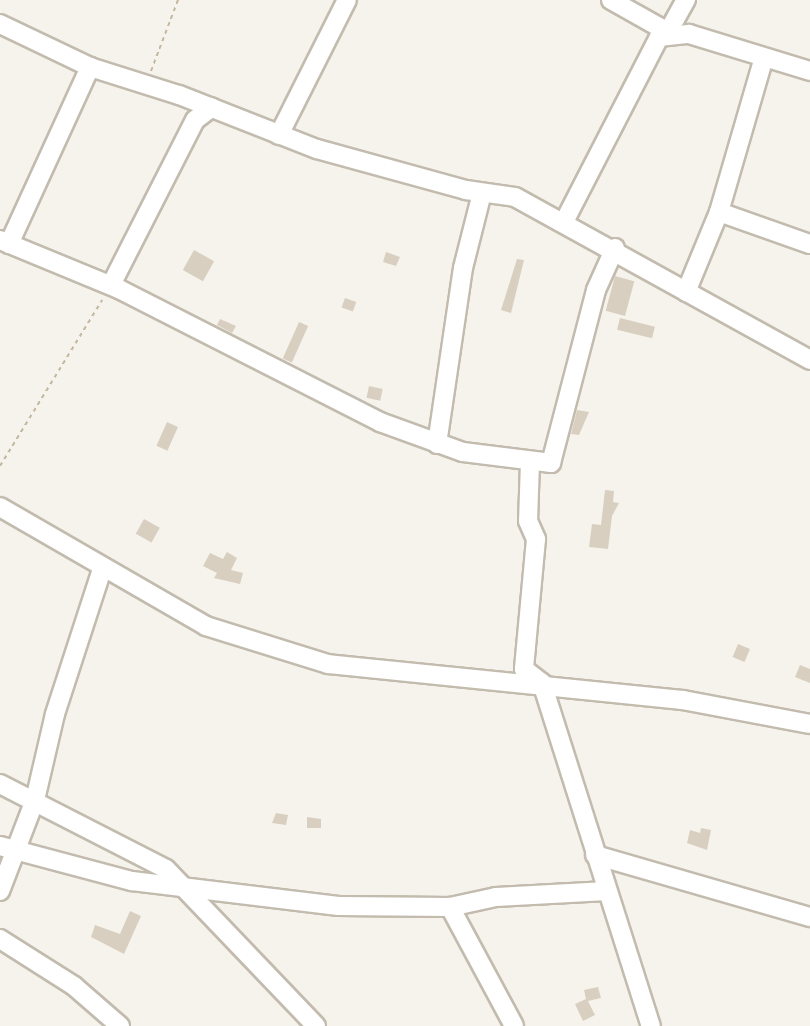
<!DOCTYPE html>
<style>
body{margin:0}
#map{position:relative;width:810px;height:1026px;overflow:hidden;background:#f6f3ec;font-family:Commissioner,sans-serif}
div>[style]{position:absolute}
.building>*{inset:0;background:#d8cfc1;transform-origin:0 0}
.path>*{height:2px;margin-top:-1px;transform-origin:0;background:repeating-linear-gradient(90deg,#c4b79f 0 4px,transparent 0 8px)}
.roads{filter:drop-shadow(2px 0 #c2bbae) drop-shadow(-2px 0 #c2bbae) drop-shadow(0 2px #c2bbae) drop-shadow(0 -2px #c2bbae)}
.minor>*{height:18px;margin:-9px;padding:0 9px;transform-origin:9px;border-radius:9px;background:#fff}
span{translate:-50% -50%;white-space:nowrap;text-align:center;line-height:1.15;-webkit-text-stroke:6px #fff;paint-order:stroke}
</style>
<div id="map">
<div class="building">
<i style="left:194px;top:250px;width:23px;height:23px;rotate:29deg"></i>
<i style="clip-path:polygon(386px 252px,400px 257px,396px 266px,383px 262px)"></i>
<i style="clip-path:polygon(517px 259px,524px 260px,511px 313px,501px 310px)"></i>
<i style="left:615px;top:276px;width:20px;height:36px;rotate:15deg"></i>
<i style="left:345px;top:298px;width:12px;height:10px;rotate:20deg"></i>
<i style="left:620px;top:318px;width:36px;height:12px;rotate:14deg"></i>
<i style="clip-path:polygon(220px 319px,236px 326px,232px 333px,217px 325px)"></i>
<i style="left:299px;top:322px;width:10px;height:40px;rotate:24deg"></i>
<i style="left:369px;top:386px;width:14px;height:12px;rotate:12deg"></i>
<i style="clip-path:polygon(577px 410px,589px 412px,579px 435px,571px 434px)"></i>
<i style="left:167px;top:422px;width:12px;height:26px;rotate:24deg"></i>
<i style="clip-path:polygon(605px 490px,614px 491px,613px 502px,619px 503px,612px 516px,608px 549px,589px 547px,592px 524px,601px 525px)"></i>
<i style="left:144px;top:519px;width:18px;height:17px;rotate:29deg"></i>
<i style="clip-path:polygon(227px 552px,237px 558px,231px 570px,243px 573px,240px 584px,214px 578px,217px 573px,203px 566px,210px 553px,223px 559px)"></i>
<i style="left:738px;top:644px;width:13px;height:14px;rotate:23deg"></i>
<i style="clip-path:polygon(800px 665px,810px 669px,810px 683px,795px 677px)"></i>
<i style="clip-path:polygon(276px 813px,288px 815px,286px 825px,272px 823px)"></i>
<i style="clip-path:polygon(307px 817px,321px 819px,321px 828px,307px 828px)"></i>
<i style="clip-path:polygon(701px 828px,711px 830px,707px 850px,687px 843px,690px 830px,700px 833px)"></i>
<i style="clip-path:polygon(130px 911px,141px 916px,124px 954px,91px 937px,95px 925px,120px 934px)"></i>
<i style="clip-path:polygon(598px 987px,601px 998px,588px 1001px,595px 1015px,583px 1021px,575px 1004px,586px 999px,584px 990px)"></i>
</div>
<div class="path">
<i style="left:151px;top:71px;width:76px;rotate:-69.2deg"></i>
<i style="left:0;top:466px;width:195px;rotate:-58.4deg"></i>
</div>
<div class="roads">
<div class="minor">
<i style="left:611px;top:0;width:65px;rotate:29.3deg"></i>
<i style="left:668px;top:32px;width:37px;rotate:-61deg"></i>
<i style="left:0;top:24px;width:100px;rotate:25.5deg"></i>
<i style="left:90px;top:67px;width:93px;rotate:17.5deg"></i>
<i style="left:179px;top:95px;width:148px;rotate:21.4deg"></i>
<i style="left:317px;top:149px;width:155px;rotate:15.4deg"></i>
<i style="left:466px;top:190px;width:49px;rotate:8.1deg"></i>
<i style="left:515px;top:197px;width:337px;rotate:28.9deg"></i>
<i style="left:279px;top:135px;width:151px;rotate:-63.3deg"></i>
<i style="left:719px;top:212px;width:96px;rotate:19.4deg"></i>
<i style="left:565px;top:220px;width:206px;rotate:-62.8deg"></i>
<i style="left:659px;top:37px;width:30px;rotate:-6deg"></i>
<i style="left:689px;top:34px;width:127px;rotate:17deg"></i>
<i style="left:0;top:240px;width:129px;rotate:22.4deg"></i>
<i style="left:119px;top:289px;width:293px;rotate:27deg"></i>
<i style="left:380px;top:422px;width:88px;rotate:19.9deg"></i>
<i style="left:463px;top:452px;width:89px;rotate:7.1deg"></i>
<i style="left:551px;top:463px;width:179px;rotate:-75.4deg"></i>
<i style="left:596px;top:290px;width:46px;rotate:-65.7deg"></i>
<i style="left:9px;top:244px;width:195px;rotate:-65.4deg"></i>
<i style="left:111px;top:285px;width:185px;rotate:-63deg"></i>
<i style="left:195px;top:120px;width:21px;rotate:-37deg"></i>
<i style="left:686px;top:292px;width:87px;rotate:-67.6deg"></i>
<i style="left:719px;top:212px;width:157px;rotate:-73.8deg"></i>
<i style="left:437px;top:444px;width:178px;rotate:-81.6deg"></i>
<i style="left:463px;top:268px;width:77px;rotate:-75.8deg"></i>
<i style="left:530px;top:462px;width:59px;rotate:91.9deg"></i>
<i style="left:528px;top:521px;width:20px;rotate:66deg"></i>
<i style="left:536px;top:539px;width:131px;rotate:95.3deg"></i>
<i style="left:524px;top:669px;width:23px;rotate:38deg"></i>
<i style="left:542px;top:683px;width:360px;rotate:72.4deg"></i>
<i style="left:0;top:507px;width:238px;rotate:30deg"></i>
<i style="left:206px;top:626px;width:128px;rotate:17.3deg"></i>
<i style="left:328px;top:664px;width:357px;rotate:5.8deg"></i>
<i style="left:683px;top:700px;width:129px;rotate:10.7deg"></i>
<i style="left:0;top:784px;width:186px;rotate:27.1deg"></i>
<i style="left:166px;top:869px;width:217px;rotate:46.3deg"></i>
<i style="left:0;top:846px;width:137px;rotate:14.9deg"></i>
<i style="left:132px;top:881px;width:208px;rotate:6.9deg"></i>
<i style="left:338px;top:906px;width:112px;rotate:0.5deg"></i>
<i style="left:450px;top:907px;width:47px;rotate:-12.3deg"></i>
<i style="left:496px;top:897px;width:111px;rotate:-3.1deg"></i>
<i style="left:595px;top:855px;width:224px;rotate:16.1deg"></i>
<i style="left:0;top:891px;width:97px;rotate:-69deg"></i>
<i style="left:35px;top:800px;width:88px;rotate:-76.9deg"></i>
<i style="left:55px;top:714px;width:152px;rotate:-72deg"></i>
<i style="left:450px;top:907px;width:135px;rotate:61.7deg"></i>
<i style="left:0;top:939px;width:88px;rotate:32.4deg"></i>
<i style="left:74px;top:986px;width:61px;rotate:41deg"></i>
</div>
</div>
</div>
